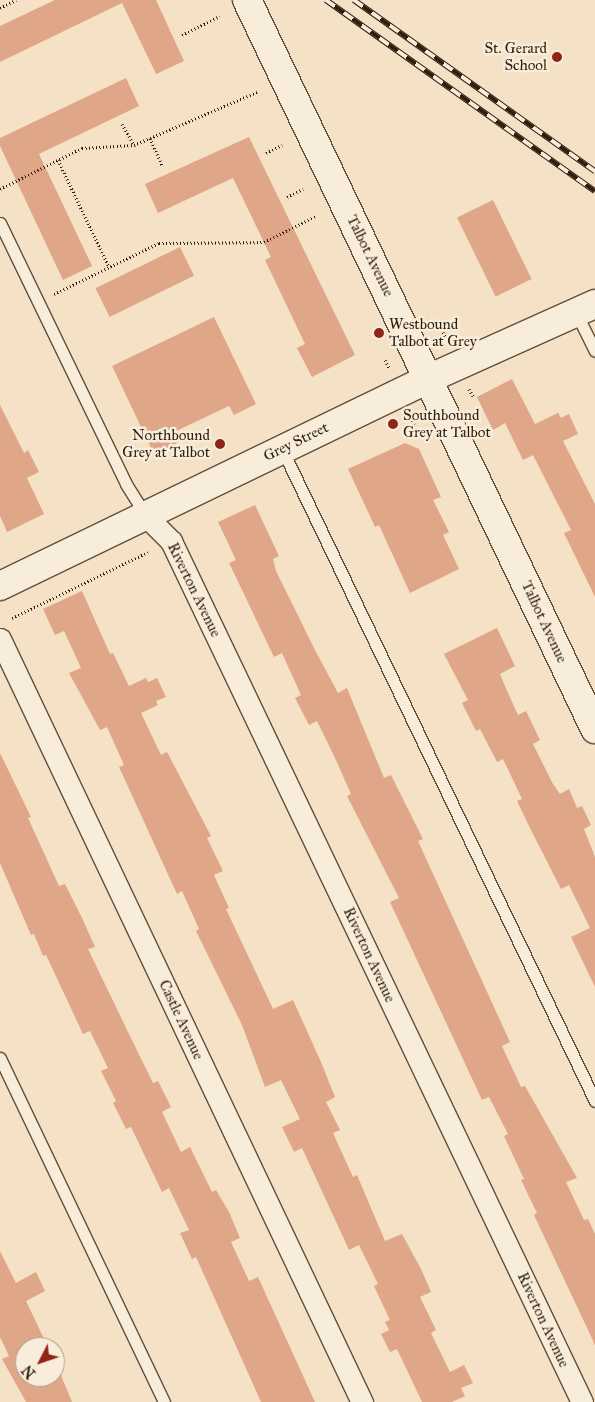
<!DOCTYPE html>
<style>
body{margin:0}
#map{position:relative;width:595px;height:1402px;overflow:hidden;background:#f5e1c6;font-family:"IM FELL Great Primer",serif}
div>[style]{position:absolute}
.building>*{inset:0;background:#dfa788;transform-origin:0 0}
.path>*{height:3px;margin-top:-1.5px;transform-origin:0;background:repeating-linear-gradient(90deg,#2f1e0d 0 1px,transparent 0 3.5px)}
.roads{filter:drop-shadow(1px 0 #604f3b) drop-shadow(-1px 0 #604f3b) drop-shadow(0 1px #604f3b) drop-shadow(0 -1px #604f3b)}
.lane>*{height:11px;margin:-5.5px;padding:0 5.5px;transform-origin:5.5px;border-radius:5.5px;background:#f8ecda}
.street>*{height:21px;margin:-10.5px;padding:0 10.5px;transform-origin:10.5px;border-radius:10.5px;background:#f8ecda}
.secondary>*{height:28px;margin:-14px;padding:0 14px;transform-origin:14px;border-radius:14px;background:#f8ecda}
.rail>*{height:5.5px;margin-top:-2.75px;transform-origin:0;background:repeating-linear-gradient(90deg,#f8ecda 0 11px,#2f1e0d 0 22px);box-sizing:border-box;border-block:1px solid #2f1e0d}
.dots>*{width:14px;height:14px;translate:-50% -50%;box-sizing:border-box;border:2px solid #f8ecda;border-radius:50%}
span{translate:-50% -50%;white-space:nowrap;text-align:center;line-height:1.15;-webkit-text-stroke:5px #f8ecda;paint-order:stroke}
.poi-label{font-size:15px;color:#2f1e0d}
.right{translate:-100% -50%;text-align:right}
.left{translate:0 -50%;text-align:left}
.street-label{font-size:15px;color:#2f1e0d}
.north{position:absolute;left:15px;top:1337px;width:50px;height:50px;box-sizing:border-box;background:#f8ecda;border:1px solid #a89a88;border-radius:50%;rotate:229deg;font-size:14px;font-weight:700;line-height:20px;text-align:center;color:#2f1e0d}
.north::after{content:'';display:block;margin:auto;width:18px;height:22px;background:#8f2418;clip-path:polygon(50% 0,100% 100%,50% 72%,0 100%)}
</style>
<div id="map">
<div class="building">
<i style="clip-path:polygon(55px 0,156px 0,184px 61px,156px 74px,122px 3px,0 62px,0 26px)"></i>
<i style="clip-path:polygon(126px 78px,139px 106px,39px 154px,92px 266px,63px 280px,0 146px,0 138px)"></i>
<i style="clip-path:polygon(249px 137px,355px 355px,312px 377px,297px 348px,305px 344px,265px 260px,271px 257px,233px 178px,158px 213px,145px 184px)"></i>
<i style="left:493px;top:200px;width:88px;height:40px;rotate:64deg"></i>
<i style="left:180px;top:247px;width:32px;height:94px;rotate:64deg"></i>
<i style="clip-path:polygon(214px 317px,256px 404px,234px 415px,229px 406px,172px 433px,177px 443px,154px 454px,112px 366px)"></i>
<i style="clip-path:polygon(512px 379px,535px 424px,558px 413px,561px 418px,569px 414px,578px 434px,563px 441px,595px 504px,595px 597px,564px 533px,571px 530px,533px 455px,523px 460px,505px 423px,493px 430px,477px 397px)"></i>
<i style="clip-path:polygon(0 405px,24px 453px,28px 450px,39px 472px,27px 478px,44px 514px,7px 532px,0 516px)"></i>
<i style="clip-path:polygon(405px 443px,419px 449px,441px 497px,433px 500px,449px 532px,443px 535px,459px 569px,410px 593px,379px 525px,375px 527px,348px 469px)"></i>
<i style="clip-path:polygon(255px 505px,279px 556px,273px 559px,276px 571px,315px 650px,338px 693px,347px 688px,384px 778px,391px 775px,423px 839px,418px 841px,510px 1042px,502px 1046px,521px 1087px,525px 1086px,577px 1178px,566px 1182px,584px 1220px,588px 1219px,595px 1234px,595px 1345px,534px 1215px,537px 1213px,521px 1180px,524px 1179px,504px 1136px,508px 1134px,489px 1097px,482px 1100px,390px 902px,399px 898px,347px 796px,351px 794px,335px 758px,317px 721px,309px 725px,295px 698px,301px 695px,282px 653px,274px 657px,231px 567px,229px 563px,236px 560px,218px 522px)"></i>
<i style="clip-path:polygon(82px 591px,110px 654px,113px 653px,129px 686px,146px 678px,148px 682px,157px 678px,166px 697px,156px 701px,158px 705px,141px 713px,161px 755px,167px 752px,211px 836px,207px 838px,223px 871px,214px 875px,229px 908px,226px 909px,273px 1009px,293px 1000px,321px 1062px,335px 1097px,326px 1102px,340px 1130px,333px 1133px,353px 1177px,357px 1175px,385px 1241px,402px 1234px,421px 1269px,431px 1292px,420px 1297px,436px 1330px,431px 1333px,450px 1372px,464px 1365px,473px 1383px,461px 1388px,465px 1396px,452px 1402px,422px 1402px,397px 1349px,390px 1352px,381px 1334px,389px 1330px,385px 1322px,390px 1320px,374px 1286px,378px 1284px,359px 1245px,349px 1250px,302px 1148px,294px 1152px,282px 1127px,300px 1119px,281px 1080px,265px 1087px,242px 1025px,196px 931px,199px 929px,182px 891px,177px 894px,119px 767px,124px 765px,107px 727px,100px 730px,69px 673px,81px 668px,64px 631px,55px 635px,43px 609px)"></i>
<i style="clip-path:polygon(497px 628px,515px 666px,500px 674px,508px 693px,518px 715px,526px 711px,540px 740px,533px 744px,553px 784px,560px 794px,569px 789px,577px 808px,582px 806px,591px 825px,584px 829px,595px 857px,595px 987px,571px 937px,590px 928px,569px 885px,561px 889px,530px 828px,517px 801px,522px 799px,503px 759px,497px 762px,480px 729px,476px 731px,462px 703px,468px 700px,444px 654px)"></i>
<i style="clip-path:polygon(0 753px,31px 817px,28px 818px,59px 886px,65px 884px,83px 920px,95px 947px,88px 949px,129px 1034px,153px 1083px,158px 1081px,171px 1107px,162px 1112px,181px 1152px,190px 1147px,212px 1192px,216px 1190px,229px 1212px,240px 1238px,231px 1242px,249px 1281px,258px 1277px,315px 1402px,261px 1402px,196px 1257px,192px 1259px,180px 1233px,189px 1230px,169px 1188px,162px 1192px,131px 1127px,126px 1129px,113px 1103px,116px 1101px,101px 1071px,108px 1068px,90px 1031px,83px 1034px,46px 955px,43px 956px,34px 934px,31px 935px,0 863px)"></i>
<i style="clip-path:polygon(0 1251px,16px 1283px,36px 1272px,45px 1291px,26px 1301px,48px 1347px,25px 1347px,25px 1377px,55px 1377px,55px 1361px,72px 1402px,26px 1402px,2px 1359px,9px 1356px,0 1337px)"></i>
</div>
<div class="path">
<i style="left:0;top:8px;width:18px;rotate:-27deg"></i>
<i style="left:182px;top:35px;width:42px;rotate:-26.6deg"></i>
<i style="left:122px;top:124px;width:24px;rotate:60deg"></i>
<i style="left:150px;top:138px;width:30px;rotate:66deg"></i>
<i style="left:266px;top:153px;width:18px;rotate:-27deg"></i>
<i style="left:58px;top:160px;width:119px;rotate:64.5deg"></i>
<i style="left:0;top:189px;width:92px;rotate:-26.6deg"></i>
<i style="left:82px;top:148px;width:52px;rotate:-3.3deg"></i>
<i style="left:134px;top:145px;width:134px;rotate:-23.3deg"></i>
<i style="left:287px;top:197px;width:18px;rotate:-27deg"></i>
<i style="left:54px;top:294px;width:117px;rotate:-25.9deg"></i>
<i style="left:159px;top:243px;width:105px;rotate:-0.5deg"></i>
<i style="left:264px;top:242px;width:58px;rotate:-26.6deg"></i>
<i style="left:443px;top:332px;width:10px;rotate:66deg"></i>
<i style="left:385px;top:360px;width:9px;rotate:63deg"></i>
<i style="left:469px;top:389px;width:8px;rotate:60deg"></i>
<i style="left:411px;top:417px;width:8px;rotate:67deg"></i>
<i style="left:12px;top:618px;width:151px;rotate:-25.9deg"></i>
</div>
<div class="roads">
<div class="lane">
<i style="left:0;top:223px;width:290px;rotate:64.2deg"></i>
<i style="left:126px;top:484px;width:36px;rotate:58deg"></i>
<i style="left:576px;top:313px;width:42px;rotate:63.4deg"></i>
<i style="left:282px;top:449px;width:723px;rotate:64.36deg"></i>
<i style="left:0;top:1058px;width:381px;rotate:64.5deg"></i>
</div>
<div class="street">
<i style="left:145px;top:515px;width:37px;rotate:45deg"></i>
<i style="left:171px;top:541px;width:954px;rotate:64.48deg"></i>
<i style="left:0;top:639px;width:845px;rotate:64.62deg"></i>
</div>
<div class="secondary">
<i style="left:247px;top:0;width:808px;rotate:64.48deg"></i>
<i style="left:0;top:586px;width:475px;rotate:-25.8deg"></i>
<i style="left:428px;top:379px;width:183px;rotate:-24.2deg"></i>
</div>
</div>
<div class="rail">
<i style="left:326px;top:0;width:330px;rotate:35.4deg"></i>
<i style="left:354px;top:0;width:296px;rotate:35.4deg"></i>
</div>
<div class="dots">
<i style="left:557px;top:57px;background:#8f2418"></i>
<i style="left:379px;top:333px;background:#8f2418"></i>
<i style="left:393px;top:424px;background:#8f2418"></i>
<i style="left:220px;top:444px;background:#8f2418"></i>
</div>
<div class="poi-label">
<span class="right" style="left:547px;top:57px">St. Gerard<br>School</span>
<span class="left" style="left:389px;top:333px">Westbound<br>Talbot at Grey</span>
<span class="left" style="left:403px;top:424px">Southbound<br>Grey at Talbot</span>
<span class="right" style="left:210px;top:444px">Northbound<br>Grey at Talbot</span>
</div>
<div class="street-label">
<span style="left:370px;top:256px;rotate:64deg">Talbot Avenue</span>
<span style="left:296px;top:442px;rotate:-26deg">Grey Street</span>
<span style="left:194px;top:590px;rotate:64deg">Riverton Avenue</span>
<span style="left:544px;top:622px;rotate:65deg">Talbot Avenue</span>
<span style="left:369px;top:955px;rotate:65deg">Riverton Avenue</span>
<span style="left:181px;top:1020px;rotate:65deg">Castle Avenue</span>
<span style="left:543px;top:1320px;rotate:65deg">Riverton Avenue</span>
</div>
<div class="north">N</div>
</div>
